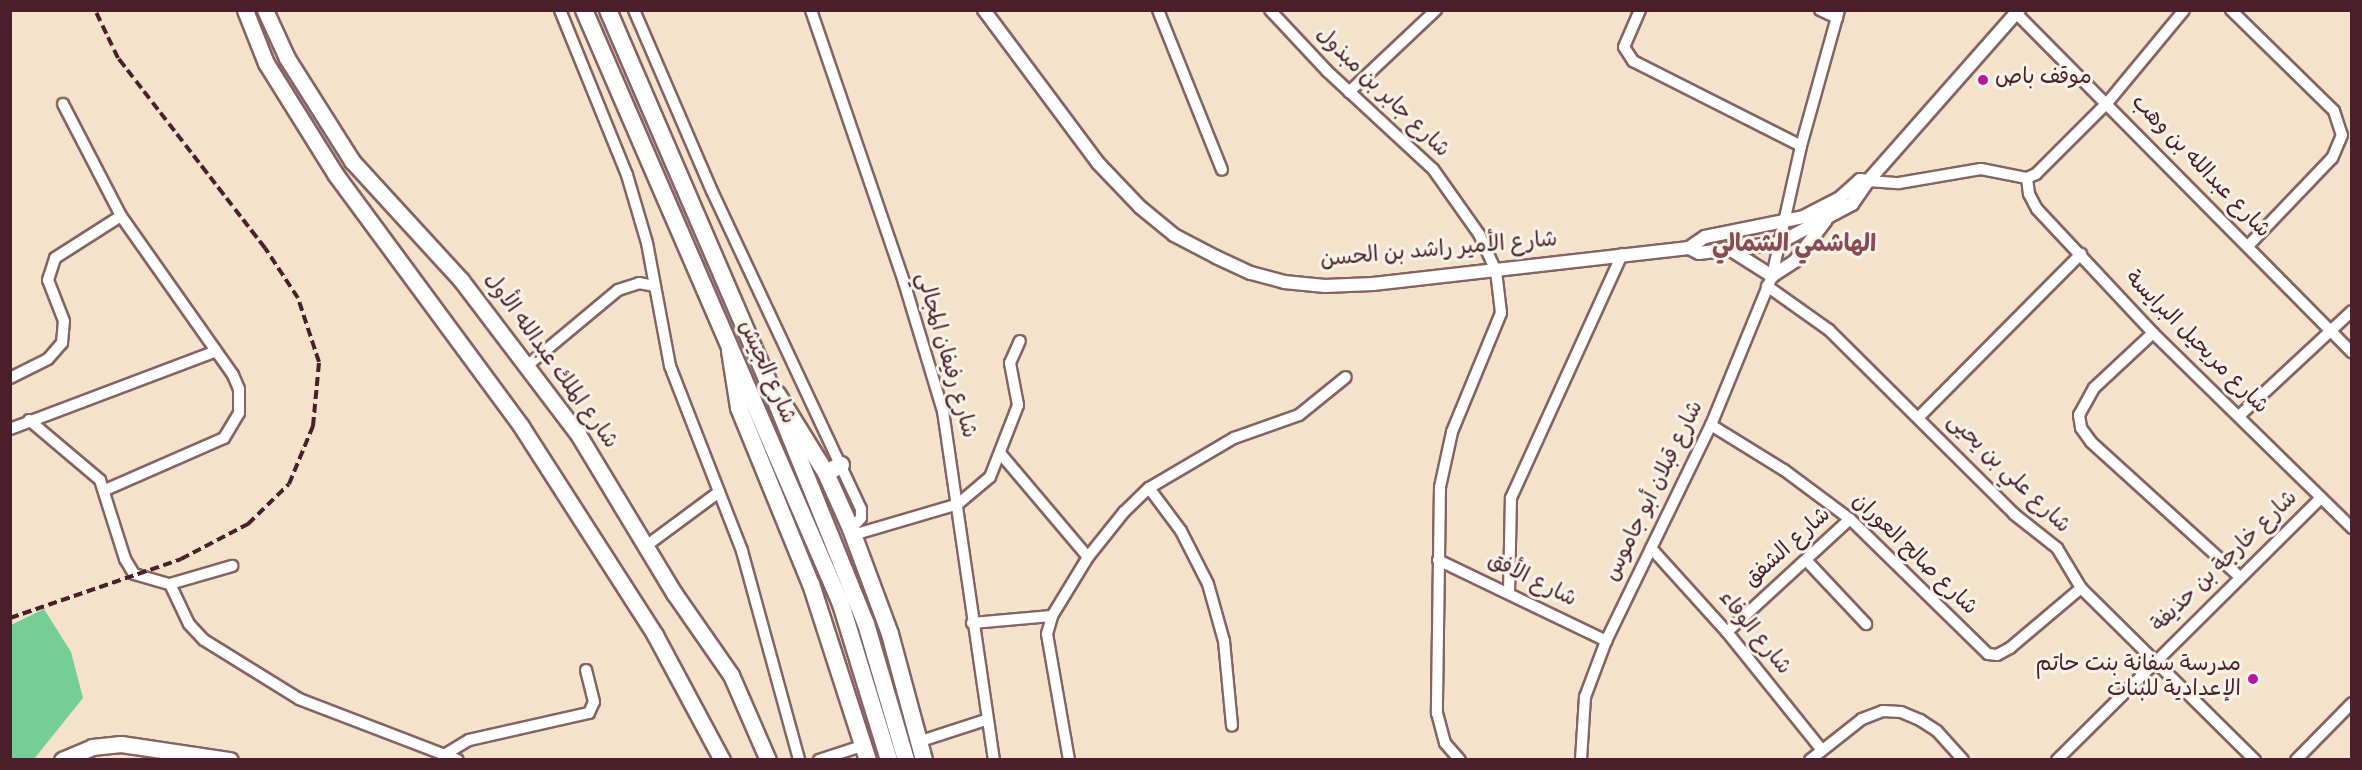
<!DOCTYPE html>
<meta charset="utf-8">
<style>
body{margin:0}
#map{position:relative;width:2362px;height:770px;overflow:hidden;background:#f4e2ca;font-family:"Gochi Hand","Playpen Sans Arabic",sans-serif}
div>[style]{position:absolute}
.green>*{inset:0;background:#75ce95}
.roads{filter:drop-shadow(2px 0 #866363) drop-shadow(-2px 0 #866363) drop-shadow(0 2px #866363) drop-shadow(0 -2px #866363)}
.minor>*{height:10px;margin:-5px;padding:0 5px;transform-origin:5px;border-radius:5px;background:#fff}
.tertiary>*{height:12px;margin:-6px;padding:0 6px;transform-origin:6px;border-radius:6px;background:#fff}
.secondary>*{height:15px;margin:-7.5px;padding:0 7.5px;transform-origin:7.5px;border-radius:7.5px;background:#fff}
.primary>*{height:16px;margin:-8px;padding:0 8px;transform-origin:8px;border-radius:8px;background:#fff}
.trunk>*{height:16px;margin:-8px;padding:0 8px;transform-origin:8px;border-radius:8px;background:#fff}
.rail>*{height:4px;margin-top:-2px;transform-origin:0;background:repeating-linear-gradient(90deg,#4a1f2b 0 9px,transparent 0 13.5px)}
.dots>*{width:16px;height:16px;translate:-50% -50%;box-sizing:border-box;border:3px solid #f7f3e8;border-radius:50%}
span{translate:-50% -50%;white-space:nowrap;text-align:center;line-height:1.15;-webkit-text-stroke:6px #f7f3e8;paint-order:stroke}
.poi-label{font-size:22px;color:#4a1f2b}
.left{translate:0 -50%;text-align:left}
.right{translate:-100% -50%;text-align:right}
.street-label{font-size:22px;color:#4a1f2b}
.neighbourhood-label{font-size:24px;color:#864c53;font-weight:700}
.frame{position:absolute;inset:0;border:12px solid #4a1f2b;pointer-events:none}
</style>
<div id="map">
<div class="green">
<i style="clip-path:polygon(44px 609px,71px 652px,83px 698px,34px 759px,11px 759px,11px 625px)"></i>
</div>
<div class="roads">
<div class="minor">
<i style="left:560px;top:10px;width:178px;rotate:67.9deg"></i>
<i style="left:627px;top:175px;width:71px;rotate:73.6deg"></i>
<i style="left:647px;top:243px;width:125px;rotate:79.4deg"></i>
<i style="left:670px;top:366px;width:199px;rotate:68.7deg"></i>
<i style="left:742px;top:551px;width:217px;rotate:74.7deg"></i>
<i style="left:634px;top:10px;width:197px;rotate:66.7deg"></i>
<i style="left:712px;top:191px;width:351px;rotate:64.9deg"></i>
<i style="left:861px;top:509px;width:9px;rotate:90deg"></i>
<i style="left:861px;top:518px;width:15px;rotate:132deg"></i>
<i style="left:811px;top:10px;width:287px;rotate:71.1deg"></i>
<i style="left:904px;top:282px;width:135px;rotate:73.2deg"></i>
<i style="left:943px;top:411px;width:353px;rotate:81.7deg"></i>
<i style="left:1158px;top:10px;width:172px;rotate:68.2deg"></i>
<i style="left:1270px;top:10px;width:83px;rotate:46.9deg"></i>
<i style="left:1327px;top:71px;width:144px;rotate:42.8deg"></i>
<i style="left:1433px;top:169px;width:80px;rotate:54.7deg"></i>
<i style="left:1479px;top:234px;width:41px;rotate:65.3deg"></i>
<i style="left:1496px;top:271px;width:42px;rotate:83.2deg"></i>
<i style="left:1501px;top:313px;width:129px;rotate:112.4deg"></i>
<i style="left:1452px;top:432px;width:56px;rotate:102.3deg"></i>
<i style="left:1440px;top:487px;width:226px;rotate:90.8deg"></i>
<i style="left:1437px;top:713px;width:31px;rotate:75deg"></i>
<i style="left:1445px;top:743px;width:23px;rotate:49deg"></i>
<i style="left:1640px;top:10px;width:40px;rotate:113.4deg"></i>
<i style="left:1624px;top:47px;width:17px;rotate:57deg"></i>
<i style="left:1633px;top:61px;width:188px;rotate:26.8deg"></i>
<i style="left:1820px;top:10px;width:19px;rotate:25deg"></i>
<i style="left:2013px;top:10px;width:482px;rotate:45.3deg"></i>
<i style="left:2231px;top:10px;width:144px;rotate:44.4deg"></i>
<i style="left:2334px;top:111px;width:25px;rotate:72deg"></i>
<i style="left:2342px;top:135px;width:25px;rotate:113deg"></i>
<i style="left:2332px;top:158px;width:122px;rotate:133.7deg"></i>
<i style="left:1349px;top:92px;width:120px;rotate:-43.3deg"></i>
<i style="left:63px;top:104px;width:126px;rotate:62.6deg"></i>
<i style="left:121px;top:216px;width:194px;rotate:54.8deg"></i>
<i style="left:233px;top:375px;width:15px;rotate:67deg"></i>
<i style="left:239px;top:389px;width:24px;rotate:90deg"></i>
<i style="left:239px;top:413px;width:29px;rotate:121deg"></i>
<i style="left:224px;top:438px;width:130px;rotate:156.4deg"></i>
<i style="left:2027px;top:178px;width:16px;rotate:83deg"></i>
<i style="left:2029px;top:194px;width:17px;rotate:62deg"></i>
<i style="left:2037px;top:209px;width:170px;rotate:46.9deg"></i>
<i style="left:2153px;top:333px;width:279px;rotate:44.4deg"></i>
<i style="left:1868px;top:181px;width:31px;rotate:4deg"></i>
<i style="left:1899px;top:183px;width:83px;rotate:-9.7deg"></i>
<i style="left:1981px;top:169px;width:47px;rotate:11.1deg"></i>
<i style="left:2027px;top:178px;width:10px;rotate:-24deg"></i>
<i style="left:2036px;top:174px;width:102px;rotate:-45deg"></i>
<i style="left:2108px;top:102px;width:119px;rotate:-50.4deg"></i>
<i style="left:1767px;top:286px;width:76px;rotate:35.4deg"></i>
<i style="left:1829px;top:330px;width:261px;rotate:44.8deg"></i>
<i style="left:2014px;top:514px;width:55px;rotate:38.3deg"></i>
<i style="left:2057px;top:548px;width:47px;rotate:59deg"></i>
<i style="left:2081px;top:588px;width:245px;rotate:44.7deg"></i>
<i style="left:2153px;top:333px;width:81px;rotate:137deg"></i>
<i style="left:2094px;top:388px;width:31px;rotate:119deg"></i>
<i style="left:2079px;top:415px;width:13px;rotate:81deg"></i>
<i style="left:2081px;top:428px;width:17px;rotate:54deg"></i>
<i style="left:2091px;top:442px;width:200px;rotate:42.2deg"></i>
<i style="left:528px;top:365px;width:117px;rotate:-39.8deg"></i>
<i style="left:618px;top:290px;width:22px;rotate:-18deg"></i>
<i style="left:639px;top:283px;width:16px;rotate:11deg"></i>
<i style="left:10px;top:378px;width:42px;rotate:-26.6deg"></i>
<i style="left:48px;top:359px;width:21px;rotate:-49deg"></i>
<i style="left:62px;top:343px;width:22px;rotate:-85deg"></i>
<i style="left:64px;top:321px;width:44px;rotate:-111.3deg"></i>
<i style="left:48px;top:280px;width:23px;rotate:-72deg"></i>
<i style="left:55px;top:258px;width:78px;rotate:-32.5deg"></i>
<i style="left:2239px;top:416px;width:154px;rotate:-42.9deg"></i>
<i style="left:1919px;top:417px;width:230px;rotate:-45.2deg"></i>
<i style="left:29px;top:420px;width:93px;rotate:40.2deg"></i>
<i style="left:100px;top:480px;width:83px;rotate:72.4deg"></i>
<i style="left:125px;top:559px;width:17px;rotate:59deg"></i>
<i style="left:134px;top:574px;width:37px;rotate:16deg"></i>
<i style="left:170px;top:584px;width:65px;rotate:-16.2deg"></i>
<i style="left:1711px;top:425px;width:86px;rotate:31.7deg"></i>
<i style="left:1784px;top:470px;width:82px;rotate:36.6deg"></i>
<i style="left:1850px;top:519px;width:193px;rotate:44.4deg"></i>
<i style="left:1988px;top:654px;width:9px;rotate:6deg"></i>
<i style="left:1997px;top:655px;width:15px;rotate:-28deg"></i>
<i style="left:2010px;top:648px;width:93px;rotate:-40.2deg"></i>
<i style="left:10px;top:429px;width:220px;rotate:-20.7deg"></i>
<i style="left:1000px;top:453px;width:136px;rotate:49.8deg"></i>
<i style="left:1149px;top:488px;width:54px;rotate:53.3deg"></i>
<i style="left:1181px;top:531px;width:59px;rotate:63deg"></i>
<i style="left:1208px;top:584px;width:59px;rotate:74.3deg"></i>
<i style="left:1224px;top:641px;width:85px;rotate:84.6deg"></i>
<i style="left:853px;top:535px;width:109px;rotate:-16.4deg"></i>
<i style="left:958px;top:504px;width:42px;rotate:-40.2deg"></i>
<i style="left:990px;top:477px;width:77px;rotate:-68.7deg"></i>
<i style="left:1018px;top:405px;width:43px;rotate:-100.8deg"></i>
<i style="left:1010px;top:363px;width:24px;rotate:-66deg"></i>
<i style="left:646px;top:546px;width:91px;rotate:-36.5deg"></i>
<i style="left:1651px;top:548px;width:113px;rotate:47.9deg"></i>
<i style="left:1727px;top:632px;width:150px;rotate:51.2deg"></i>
<i style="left:1438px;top:560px;width:187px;rotate:25.7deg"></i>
<i style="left:1806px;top:560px;width:88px;rotate:46.8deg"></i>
<i style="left:170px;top:584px;width:44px;rotate:64.6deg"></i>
<i style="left:189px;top:624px;width:22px;rotate:47deg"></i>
<i style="left:204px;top:640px;width:112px;rotate:31.8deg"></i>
<i style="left:299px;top:699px;width:170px;rotate:21deg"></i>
<i style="left:1509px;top:592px;width:94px;rotate:-88.8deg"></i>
<i style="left:1511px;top:498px;width:268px;rotate:-65.5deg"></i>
<i style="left:972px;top:623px;width:80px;rotate:-5deg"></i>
<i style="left:1727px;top:632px;width:167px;rotate:-42.6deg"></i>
<i style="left:921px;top:741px;width:68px;rotate:-17.9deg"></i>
<i style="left:444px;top:755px;width:29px;rotate:-31deg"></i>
<i style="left:469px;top:740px;width:123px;rotate:-12.7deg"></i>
<i style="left:589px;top:713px;width:12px;rotate:-66deg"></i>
<i style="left:594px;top:702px;width:33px;rotate:-104deg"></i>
<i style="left:819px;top:760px;width:48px;rotate:-18.1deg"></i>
<i style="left:1069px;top:760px;width:128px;rotate:-99.9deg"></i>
<i style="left:1047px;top:634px;width:19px;rotate:-74deg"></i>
<i style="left:1052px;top:616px;width:69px;rotate:-58.6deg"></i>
<i style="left:1088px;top:557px;width:58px;rotate:-51.3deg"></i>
<i style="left:1124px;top:512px;width:35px;rotate:-44deg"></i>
<i style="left:1149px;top:488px;width:99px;rotate:-30.5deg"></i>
<i style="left:1234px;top:438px;width:69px;rotate:-19.5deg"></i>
<i style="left:1299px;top:415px;width:60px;rotate:-39deg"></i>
<i style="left:1581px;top:760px;width:63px;rotate:-86.4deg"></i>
<i style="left:1585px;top:697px;width:60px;rotate:-69.4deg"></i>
<i style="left:1606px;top:641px;width:240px;rotate:-64.1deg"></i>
<i style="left:1711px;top:425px;width:161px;rotate:-67.7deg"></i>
<i style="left:1772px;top:276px;width:133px;rotate:-77.4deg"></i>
<i style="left:1801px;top:146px;width:141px;rotate:-74.4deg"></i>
<i style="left:1810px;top:760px;width:66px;rotate:-38.3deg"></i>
<i style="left:1862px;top:719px;width:22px;rotate:-21deg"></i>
<i style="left:1883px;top:711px;width:18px;rotate:3deg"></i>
<i style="left:1901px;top:712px;width:21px;rotate:23deg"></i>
<i style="left:1920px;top:720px;width:20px;rotate:33deg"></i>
<i style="left:1937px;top:731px;width:39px;rotate:48deg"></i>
<i style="left:2057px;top:760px;width:372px;rotate:-44.8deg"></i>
<i style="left:2296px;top:760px;width:80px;rotate:-45.5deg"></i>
</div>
<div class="tertiary">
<i style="left:984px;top:10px;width:191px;rotate:53.3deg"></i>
<i style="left:1098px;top:163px;width:61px;rotate:46.3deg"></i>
<i style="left:1140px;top:207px;width:44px;rotate:39.5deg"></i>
<i style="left:1174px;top:235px;width:47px;rotate:27.6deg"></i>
<i style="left:1216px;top:257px;width:38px;rotate:25deg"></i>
<i style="left:1251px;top:273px;width:34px;rotate:15deg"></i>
<i style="left:1284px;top:282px;width:41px;rotate:5.6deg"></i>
<i style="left:1325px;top:286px;width:48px;rotate:-2.4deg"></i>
<i style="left:1373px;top:284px;width:318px;rotate:-6.5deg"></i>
<i style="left:1689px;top:248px;width:19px;rotate:-35deg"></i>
<i style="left:1705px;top:237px;width:100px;rotate:-11.5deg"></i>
<i style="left:1803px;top:217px;width:42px;rotate:-27.2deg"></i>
<i style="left:1840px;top:198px;width:27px;rotate:-42deg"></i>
<i style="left:1860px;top:180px;width:8px;rotate:7deg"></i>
<i style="left:1689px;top:248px;width:11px;rotate:27deg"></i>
<i style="left:1699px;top:253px;width:81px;rotate:-7.1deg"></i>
<i style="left:1779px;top:243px;width:83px;rotate:-28.1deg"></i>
<i style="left:1852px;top:204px;width:28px;rotate:-55deg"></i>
<i style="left:1868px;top:181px;width:228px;rotate:-48.6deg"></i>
<i style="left:1731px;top:250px;width:49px;rotate:32.4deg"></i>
<i style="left:1772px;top:276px;width:27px;rotate:-33deg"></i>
<i style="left:1795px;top:261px;width:51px;rotate:-52.9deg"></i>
</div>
<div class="secondary">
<i style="left:245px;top:10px;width:57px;rotate:68.4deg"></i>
<i style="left:266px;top:63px;width:132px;rotate:58deg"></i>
<i style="left:336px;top:175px;width:312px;rotate:53.6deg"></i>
<i style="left:521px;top:426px;width:248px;rotate:57.3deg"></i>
<i style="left:655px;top:635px;width:142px;rotate:61.8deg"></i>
<i style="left:265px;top:10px;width:53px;rotate:65.4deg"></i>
<i style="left:287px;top:58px;width:122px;rotate:57.7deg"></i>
<i style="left:352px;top:161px;width:161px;rotate:47.5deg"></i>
<i style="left:461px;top:280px;width:193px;rotate:52.8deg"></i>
<i style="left:578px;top:434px;width:186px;rotate:58.9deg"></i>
<i style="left:674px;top:593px;width:100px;rotate:55.2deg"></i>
<i style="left:731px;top:675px;width:93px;rotate:66.5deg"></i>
<i style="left:62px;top:760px;width:33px;rotate:-23deg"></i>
<i style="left:92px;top:747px;width:29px;rotate:-6deg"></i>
<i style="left:121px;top:744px;width:110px;rotate:8.4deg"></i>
</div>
<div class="primary">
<i style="left:730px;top:351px;width:58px;rotate:81deg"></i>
<i style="left:739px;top:408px;width:190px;rotate:67.8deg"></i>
<i style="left:811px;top:584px;width:185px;rotate:72.1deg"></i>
<i style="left:777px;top:394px;width:93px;rotate:58.2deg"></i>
<i style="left:826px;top:473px;width:61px;rotate:65.9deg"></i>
<i style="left:851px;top:529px;width:112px;rotate:69.6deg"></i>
<i style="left:890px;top:634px;width:131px;rotate:74.9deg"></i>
<i style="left:826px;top:473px;width:17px;rotate:-28deg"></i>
</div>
<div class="trunk">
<i style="left:584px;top:10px;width:647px;rotate:66.6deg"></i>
<i style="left:841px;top:604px;width:163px;rotate:72.9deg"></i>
<i style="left:608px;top:10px;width:402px;rotate:66.7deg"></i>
<i style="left:767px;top:379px;width:264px;rotate:68deg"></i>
<i style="left:866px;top:624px;width:142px;rotate:73.6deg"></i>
</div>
</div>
<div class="rail">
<i style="left:10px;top:618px;width:181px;rotate:-19deg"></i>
<i style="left:181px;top:559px;width:76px;rotate:-27.6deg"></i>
<i style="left:248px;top:524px;width:57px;rotate:-44.3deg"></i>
<i style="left:289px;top:484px;width:63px;rotate:-67.5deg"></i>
<i style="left:313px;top:426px;width:64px;rotate:-84.6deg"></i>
<i style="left:319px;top:362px;width:67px;rotate:-108.2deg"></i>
<i style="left:298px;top:298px;width:60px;rotate:-123.4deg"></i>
<i style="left:265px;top:248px;width:240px;rotate:-127.7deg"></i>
<i style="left:118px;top:58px;width:53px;rotate:-115.6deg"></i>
</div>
<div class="dots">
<i style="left:1983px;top:80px;background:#b5179e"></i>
<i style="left:2253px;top:679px;background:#b5179e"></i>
</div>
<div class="poi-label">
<span class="left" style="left:1995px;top:80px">موقف باص</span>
<span class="right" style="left:2241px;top:679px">مدرسة سفانة بنت حاتم<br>الإعدادية للبنات</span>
</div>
<div class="street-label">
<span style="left:1381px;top:94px;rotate:44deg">شارع جابر بن مبذول</span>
<span style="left:2199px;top:168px;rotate:46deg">شارع عبدالله بن وهب</span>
<span style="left:1439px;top:252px;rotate:-5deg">شارع الأمير راشد بن الحسن</span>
<span style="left:2195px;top:344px;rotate:45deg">شارع مريحيل البرايسة</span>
<span style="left:944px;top:356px;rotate:74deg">شارع رفيفان المجالي</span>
<span style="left:549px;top:362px;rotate:54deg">شارع الملك عبدالله الأول</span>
<span style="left:765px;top:373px;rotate:66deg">شارع الجيش</span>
<span style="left:2007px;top:475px;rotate:44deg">شارع علي بن يحيى</span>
<span style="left:1656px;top:492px;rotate:-64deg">شارع قبلان أبو جاموس</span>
<span style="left:1789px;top:549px;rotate:-42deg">شارع الشفق</span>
<span style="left:1913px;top:556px;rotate:44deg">شارع صالح العوران</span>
<span style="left:2226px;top:563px;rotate:-44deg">شارع خارجة بن حذيفة</span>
<span style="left:1531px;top:582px;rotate:26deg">شارع الأفق</span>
<span style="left:1753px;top:634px;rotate:51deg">شارع الوفاء</span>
</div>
<div class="neighbourhood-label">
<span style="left:1794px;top:247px">الهاشمي الشمالي</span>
</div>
<div class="frame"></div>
</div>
